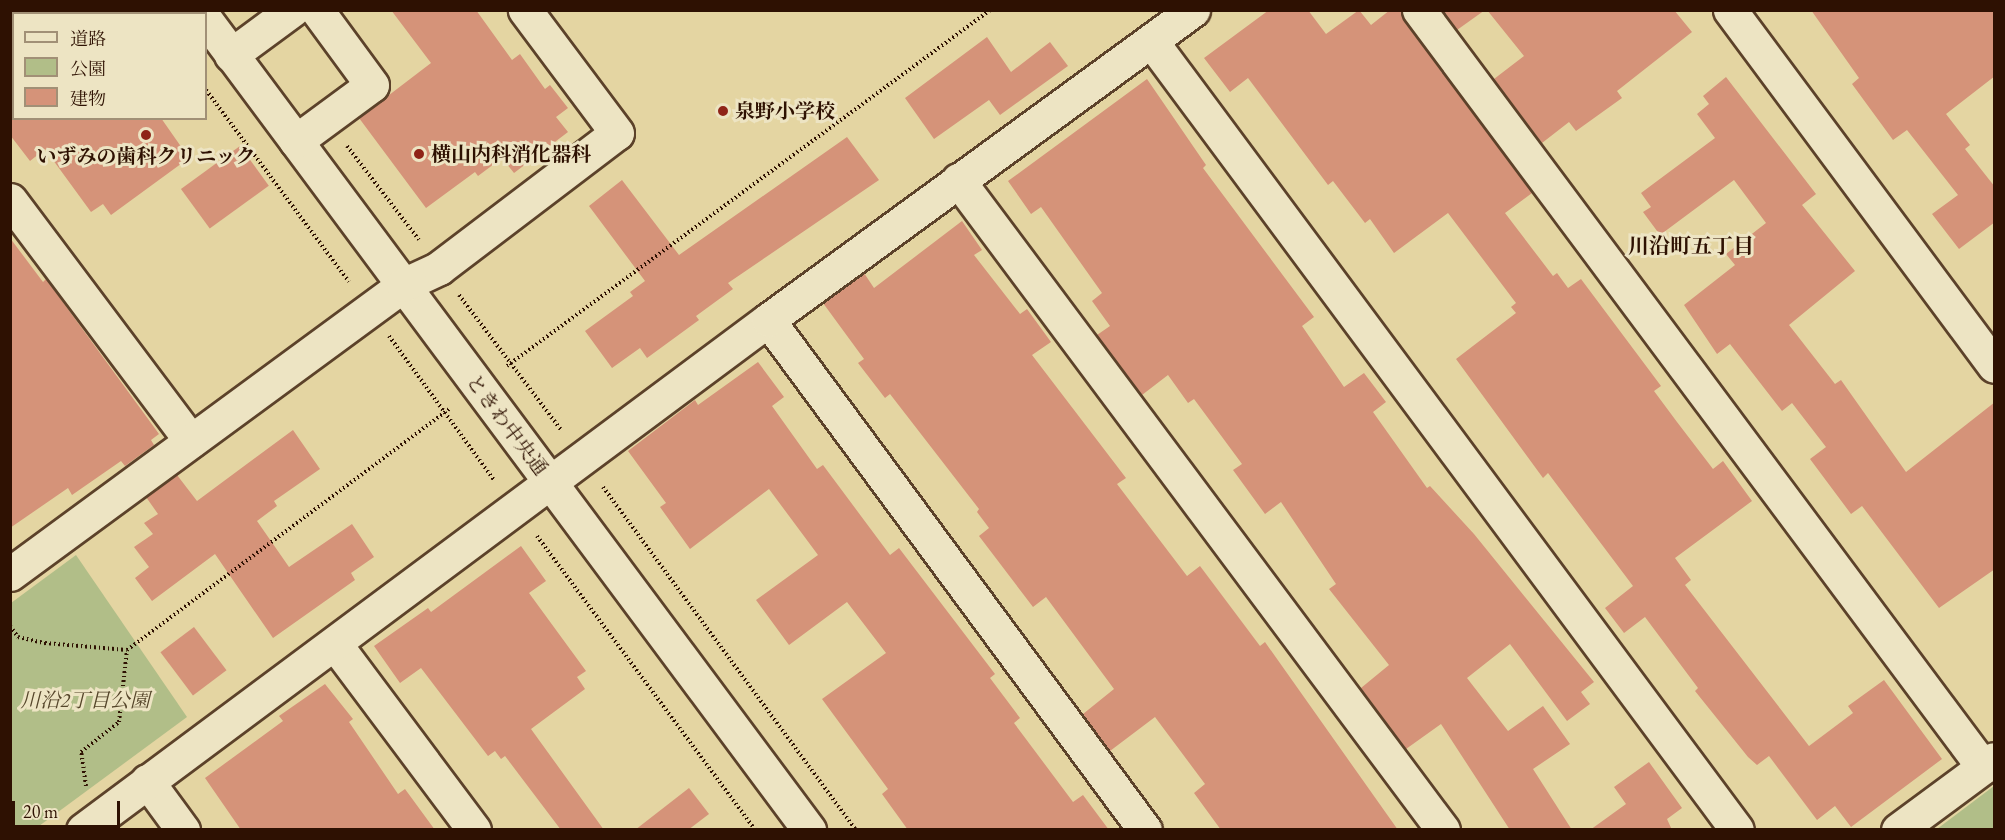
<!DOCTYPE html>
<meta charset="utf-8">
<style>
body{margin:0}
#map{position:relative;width:2005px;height:840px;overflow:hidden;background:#e4d5a2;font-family:"EB Garamond","Noto Serif JP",serif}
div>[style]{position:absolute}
.green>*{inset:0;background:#b1be88}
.building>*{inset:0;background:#d59379;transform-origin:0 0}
.path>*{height:4px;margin-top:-2px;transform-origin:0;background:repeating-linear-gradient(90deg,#2e1102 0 1.5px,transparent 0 4.5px)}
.roads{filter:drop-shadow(2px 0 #5c422a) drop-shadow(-2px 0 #5c422a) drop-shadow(0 2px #5c422a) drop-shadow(0 -2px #5c422a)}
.minor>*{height:33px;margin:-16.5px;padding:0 16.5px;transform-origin:16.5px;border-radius:16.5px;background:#ede4c3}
.dots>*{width:16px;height:16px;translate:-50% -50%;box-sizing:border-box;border:3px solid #ede4c3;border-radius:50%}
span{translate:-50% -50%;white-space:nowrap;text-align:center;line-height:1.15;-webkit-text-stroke:6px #ede4c3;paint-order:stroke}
.poi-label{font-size:20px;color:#2e1102;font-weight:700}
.left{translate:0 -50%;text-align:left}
.street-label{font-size:20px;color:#2e1102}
.park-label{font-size:20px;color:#55452a;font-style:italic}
.neighbourhood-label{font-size:21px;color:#2e1102;font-weight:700}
.frame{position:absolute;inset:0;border:12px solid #2e1102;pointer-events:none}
.legend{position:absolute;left:12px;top:12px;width:195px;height:108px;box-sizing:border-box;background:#ede4c3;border:2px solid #a19076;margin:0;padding:8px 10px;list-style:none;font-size:18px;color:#2e1102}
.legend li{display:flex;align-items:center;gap:12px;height:30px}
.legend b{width:30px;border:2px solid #a19076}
.scale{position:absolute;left:12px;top:801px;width:108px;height:27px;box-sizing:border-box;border:3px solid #2e1102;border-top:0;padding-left:8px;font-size:18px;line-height:21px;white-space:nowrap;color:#2e1102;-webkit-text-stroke:4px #ede4c3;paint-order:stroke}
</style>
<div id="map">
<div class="green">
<i style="clip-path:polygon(76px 555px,187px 717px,35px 829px,11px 829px,11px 603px)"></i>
<i style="clip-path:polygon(1994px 786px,1994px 829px,1937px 829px)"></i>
</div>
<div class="building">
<i style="clip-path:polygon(391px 10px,476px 10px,512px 60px,520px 54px,545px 89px,550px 85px,568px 108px,556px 117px,568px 132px,514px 173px,502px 158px,478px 176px,475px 172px,426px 208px,359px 118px,431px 63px)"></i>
<i style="clip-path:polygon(1269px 10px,1308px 10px,1326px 34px,1359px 10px,1371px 25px,1390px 10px,1401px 10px,1404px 21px,1532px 193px,1505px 213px,1553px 276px,1557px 273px,1568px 288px,1581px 279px,1661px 386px,1654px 391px,1677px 422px,1713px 469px,1723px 461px,1752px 501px,1675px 558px,1691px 580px,1685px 585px,1809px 746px,1853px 713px,1848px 706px,1884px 680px,1942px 759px,1851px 827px,1835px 806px,1817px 820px,1769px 756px,1757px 765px,1748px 757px,1695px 691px,1698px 688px,1645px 617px,1624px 633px,1605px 608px,1633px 586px,1548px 473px,1543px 478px,1456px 359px,1516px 313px,1511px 307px,1516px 303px,1448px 213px,1394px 253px,1370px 219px,1365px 223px,1333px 181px,1328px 185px,1248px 78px,1230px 92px,1204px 58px)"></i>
<i style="clip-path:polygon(1443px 10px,1485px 10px,1457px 30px)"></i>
<i style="clip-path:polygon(1487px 10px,1674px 10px,1692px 32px,1617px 91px,1622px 98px,1576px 131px,1569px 122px,1542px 143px,1494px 79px,1524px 56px)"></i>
<i style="clip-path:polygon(1811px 10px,1995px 10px,1995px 76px,1946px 114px,1970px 145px,1965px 149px,1995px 187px,1995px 222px,1959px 249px,1932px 214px,1958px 195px,1907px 130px,1893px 140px,1852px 84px,1859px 78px)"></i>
<i style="clip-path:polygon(987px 37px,1011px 72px,1050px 42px,1068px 66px,1000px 115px,989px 100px,934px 139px,905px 98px)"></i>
<i style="clip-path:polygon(1726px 77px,1816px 194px,1802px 205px,1855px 271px,1789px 325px,1835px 384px,1841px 380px,1906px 472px,1995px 402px,1995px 569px,1939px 608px,1862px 506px,1851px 514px,1810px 459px,1826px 447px,1792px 403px,1782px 411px,1730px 344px,1717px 354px,1684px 305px,1735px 265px,1726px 254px,1766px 223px,1734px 180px,1660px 235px,1643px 212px,1651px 207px,1641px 193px,1715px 138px,1697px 114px,1709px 104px,1703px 96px)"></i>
<i style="clip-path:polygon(1147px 79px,1206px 165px,1203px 168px,1314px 317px,1302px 326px,1344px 387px,1364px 373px,1386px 402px,1373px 412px,1427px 488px,1430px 486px,1474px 534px,1594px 682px,1581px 692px,1590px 704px,1567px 721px,1510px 644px,1467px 678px,1508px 731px,1543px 706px,1570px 744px,1533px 769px,1572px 830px,1510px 830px,1441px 724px,1406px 749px,1361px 688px,1389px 665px,1329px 589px,1336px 584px,1281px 502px,1265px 514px,1233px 470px,1242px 464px,1194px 399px,1188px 403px,1168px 375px,1142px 395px,1097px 335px,1110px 326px,1092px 301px,1102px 293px,1041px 207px,1031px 214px,1008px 181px)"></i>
<i style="clip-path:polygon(10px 118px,161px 118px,189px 158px,111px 215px,103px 204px,91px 212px,45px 149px,30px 161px,10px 135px)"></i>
<i style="clip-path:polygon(847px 137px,879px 180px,728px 283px,733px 289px,696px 316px,699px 320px,647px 358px,640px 348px,612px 368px,585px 331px,633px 296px,630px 292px,645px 281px,589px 206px,622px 180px,679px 255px)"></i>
<i style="left:240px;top:146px;width:49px;height:73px;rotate:54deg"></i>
<i style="clip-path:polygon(962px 221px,982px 250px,974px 255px,1020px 314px,1027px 309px,1051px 342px,1032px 355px,1126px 478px,1117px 484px,1187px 576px,1200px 566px,1260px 646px,1265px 642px,1398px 830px,1221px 830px,1194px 793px,1205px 784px,1155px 717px,1110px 751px,1083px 714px,1114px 689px,1046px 597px,1033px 607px,979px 536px,989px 528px,977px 512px,979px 509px,890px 394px,885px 398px,858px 363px,864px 359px,823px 303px,864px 273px,874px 288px)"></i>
<i style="clip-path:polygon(10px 238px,43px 282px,46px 279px,159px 434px,151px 440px,154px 445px,125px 466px,121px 461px,72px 495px,68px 488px,10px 528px)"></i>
<i style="clip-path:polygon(758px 362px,784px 397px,772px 406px,817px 469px,823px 465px,890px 555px,899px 548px,995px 674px,990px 678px,1020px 718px,1014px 723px,1073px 802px,1083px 795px,1109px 830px,908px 830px,882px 794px,888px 789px,822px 699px,886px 653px,847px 602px,789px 645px,756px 600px,818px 555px,769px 489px,690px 549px,660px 507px,666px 503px,628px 451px,695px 400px,698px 405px)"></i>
<i style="clip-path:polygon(293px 430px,320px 469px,274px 501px,277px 506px,257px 521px,289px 567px,352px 524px,374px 557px,351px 573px,355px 580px,273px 638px,215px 554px,152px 601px,135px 578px,149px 567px,134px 547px,153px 534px,144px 523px,158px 514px,146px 497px,177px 475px,197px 501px)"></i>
<i style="clip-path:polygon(521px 546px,546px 581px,529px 593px,586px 671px,577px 677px,585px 689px,531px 729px,604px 830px,561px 830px,505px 756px,501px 759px,495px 751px,488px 756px,421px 668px,400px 683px,374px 646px,428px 608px,431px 612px)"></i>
<i style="left:194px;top:627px;width:54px;height:42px;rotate:53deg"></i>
<i style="clip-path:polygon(325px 684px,353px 719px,349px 722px,398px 794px,405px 789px,435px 830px,241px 830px,205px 778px,283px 721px,279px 716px)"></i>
<i style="clip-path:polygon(1649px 762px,1682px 808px,1667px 819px,1672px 830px,1590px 830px,1626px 804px,1614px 787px)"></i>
<i style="clip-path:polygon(689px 788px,709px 814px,688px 830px,635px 830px)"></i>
</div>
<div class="path">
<i style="left:146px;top:10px;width:5px;rotate:53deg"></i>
<i style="left:206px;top:90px;width:239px;rotate:53.3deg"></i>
<i style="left:347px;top:146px;width:118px;rotate:52.5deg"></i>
<i style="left:459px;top:295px;width:169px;rotate:52.9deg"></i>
<i style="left:389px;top:336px;width:178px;rotate:53.9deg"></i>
<i style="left:507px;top:366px;width:600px;rotate:-36.39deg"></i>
<i style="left:603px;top:487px;width:426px;rotate:53.6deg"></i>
<i style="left:537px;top:536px;width:366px;rotate:53.4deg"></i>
<i style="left:10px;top:626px;width:14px;rotate:54deg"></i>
<i style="left:18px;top:637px;width:28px;rotate:13deg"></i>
<i style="left:45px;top:643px;width:82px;rotate:4.9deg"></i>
<i style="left:127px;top:650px;width:404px;rotate:-36.8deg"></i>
<i style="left:86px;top:786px;width:34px;rotate:-98deg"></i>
<i style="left:81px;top:752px;width:48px;rotate:-38.3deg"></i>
<i style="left:119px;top:722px;width:72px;rotate:-83.7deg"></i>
</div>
<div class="roads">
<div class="minor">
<i style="left:1419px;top:10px;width:944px;rotate:53.31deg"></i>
<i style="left:1730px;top:10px;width:443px;rotate:53.4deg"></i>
<i style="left:206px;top:20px;width:1010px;rotate:53.33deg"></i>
<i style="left:1152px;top:42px;width:981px;rotate:53.41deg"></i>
<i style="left:231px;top:55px;width:76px;rotate:-36.4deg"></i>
<i style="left:296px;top:141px;width:94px;rotate:-36.4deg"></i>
<i style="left:372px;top:85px;width:93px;rotate:-126.3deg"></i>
<i style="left:958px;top:180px;width:811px;rotate:53.27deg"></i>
<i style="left:10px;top:200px;width:301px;rotate:53.1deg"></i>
<i style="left:768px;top:320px;width:634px;rotate:53.53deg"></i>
<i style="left:10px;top:574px;width:488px;rotate:-36.3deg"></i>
<i style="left:403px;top:285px;width:40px;rotate:-25deg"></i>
<i style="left:439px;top:268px;width:223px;rotate:-37.2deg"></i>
<i style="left:617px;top:133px;width:154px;rotate:-126.8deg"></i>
<i style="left:335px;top:644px;width:232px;rotate:53.2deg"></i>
<i style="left:147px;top:781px;width:61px;rotate:53.7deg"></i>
<i style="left:83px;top:830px;width:854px;rotate:-36.67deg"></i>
<i style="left:768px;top:320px;width:526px;rotate:-36.11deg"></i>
<i style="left:1898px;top:830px;width:119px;rotate:-36.5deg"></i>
</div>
</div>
<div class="dots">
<i style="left:723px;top:111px;background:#8f2418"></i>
<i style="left:146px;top:135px;background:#8f2418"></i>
<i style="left:419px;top:154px;background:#8f2418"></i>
</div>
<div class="poi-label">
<span class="left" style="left:735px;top:111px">泉野小学校</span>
<span class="left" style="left:431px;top:154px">横山内科消化器科</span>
<span style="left:146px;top:156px">いずみの歯科クリニック</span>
</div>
<div class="street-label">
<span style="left:507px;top:425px;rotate:53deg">ときわ中央通</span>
</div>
<div class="park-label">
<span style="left:85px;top:700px">川沿2丁目公園</span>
</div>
<div class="neighbourhood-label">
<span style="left:1691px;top:246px">川沿町五丁目</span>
</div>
<div class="frame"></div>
<ul class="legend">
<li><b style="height:8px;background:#ede4c3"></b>道路</li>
<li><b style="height:16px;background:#b1be88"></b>公園</li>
<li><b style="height:16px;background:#d59379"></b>建物</li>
</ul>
<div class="scale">20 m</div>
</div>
